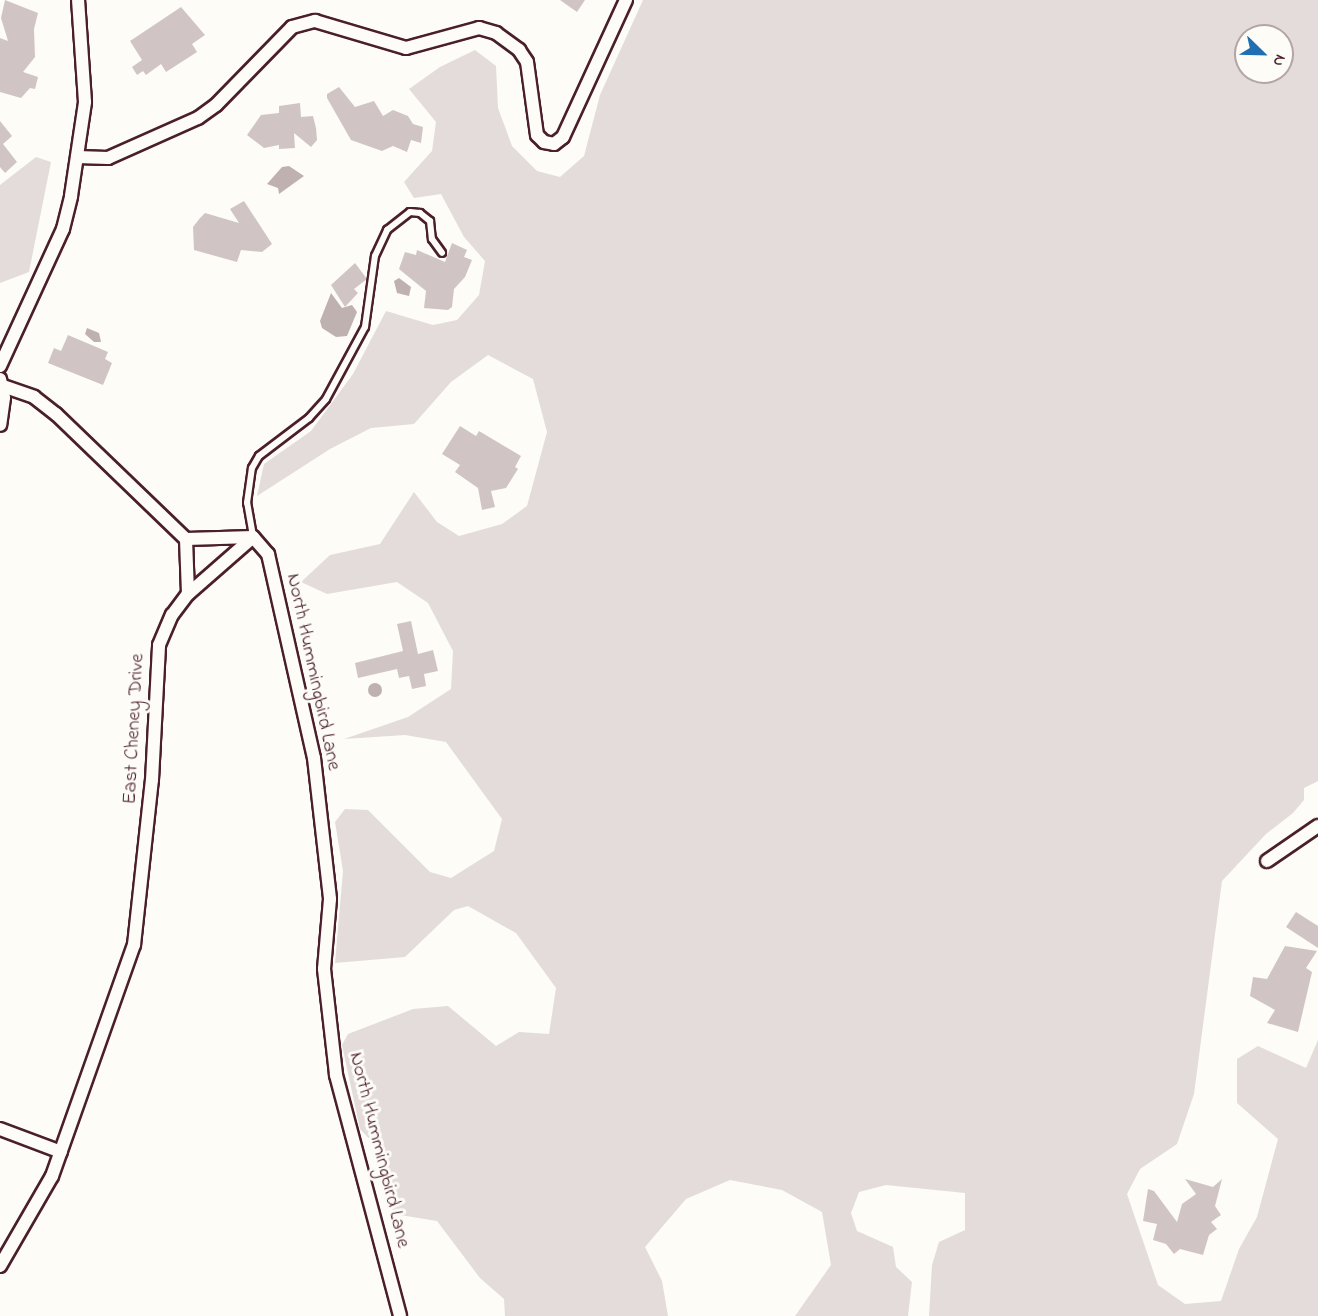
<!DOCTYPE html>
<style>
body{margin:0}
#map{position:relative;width:1318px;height:1316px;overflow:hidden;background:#fdfcf7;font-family:"Indie Flower",sans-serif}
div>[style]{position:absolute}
.green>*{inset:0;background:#e3dcda}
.water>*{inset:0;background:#c0b1b1}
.round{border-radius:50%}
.building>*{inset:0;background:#d0c5c4}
.roads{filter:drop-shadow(2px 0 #4a1f2b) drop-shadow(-2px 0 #4a1f2b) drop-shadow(0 2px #4a1f2b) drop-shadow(0 -2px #4a1f2b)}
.lane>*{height:6px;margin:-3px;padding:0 3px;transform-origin:3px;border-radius:3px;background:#fdfcf7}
.street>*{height:12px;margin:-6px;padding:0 6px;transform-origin:6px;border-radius:6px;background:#fdfcf7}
span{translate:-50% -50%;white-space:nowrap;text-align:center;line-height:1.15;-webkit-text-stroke:6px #fdfcf7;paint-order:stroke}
.street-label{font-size:20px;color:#4a1f2b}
.north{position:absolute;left:1234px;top:24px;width:60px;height:60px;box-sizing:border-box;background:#fdfcf7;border:2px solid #b5a4a5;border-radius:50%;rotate:113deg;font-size:16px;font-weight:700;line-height:24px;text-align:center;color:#4a1f2b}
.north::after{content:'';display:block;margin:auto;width:21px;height:27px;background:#1f6fb2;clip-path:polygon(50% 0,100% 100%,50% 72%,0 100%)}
</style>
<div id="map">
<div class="green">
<i style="clip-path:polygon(evenodd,643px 0,1318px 0,1318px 781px,1304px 788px,1304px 800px,1293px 813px,1266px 834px,1222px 881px,1194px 1094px,1177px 1144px,1140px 1169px,1127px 1194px,1158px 1285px,1185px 1304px,1221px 1301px,1239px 1249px,1257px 1217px,1278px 1139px,1237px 1103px,1237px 1059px,1258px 1046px,1306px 1068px,1318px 1040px,1318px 1316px,929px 1316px,932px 1265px,939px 1242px,965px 1230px,965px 1193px,886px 1185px,859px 1192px,851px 1213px,857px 1231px,893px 1247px,896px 1267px,912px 1282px,908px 1316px,795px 1316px,831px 1265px,822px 1212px,782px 1190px,730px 1180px,686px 1199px,645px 1247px,662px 1281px,668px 1316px,505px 1316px,504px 1299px,480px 1278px,437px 1221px,394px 1214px,383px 1188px,375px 1145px,360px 1129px,342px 1045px,348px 1034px,413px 1009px,448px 1006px,496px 1046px,519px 1032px,549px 1034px,556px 988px,516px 933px,468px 906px,454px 910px,405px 957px,335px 963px,343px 871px,335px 822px,345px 809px,368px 810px,430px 872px,451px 878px,494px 851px,502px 819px,446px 742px,405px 735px,344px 739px,408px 717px,451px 689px,453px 651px,428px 603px,397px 582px,327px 594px,301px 582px,330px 555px,380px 544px,414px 492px,437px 522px,459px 536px,502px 524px,527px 506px,547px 432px,533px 379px,488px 355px,451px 382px,414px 424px,371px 428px,330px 449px,257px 496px,264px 464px,311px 431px,353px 374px,386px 311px,433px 325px,457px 320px,479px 295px,485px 261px,464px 237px,441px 194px,414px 198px,404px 182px,432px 151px,436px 122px,409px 89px,440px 67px,475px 50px,496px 66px,498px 108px,512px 146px,537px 171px,560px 177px,584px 156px,600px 95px,643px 0,1246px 36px,1282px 36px,1282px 72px,1246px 72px,1246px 36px)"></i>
<i style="clip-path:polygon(36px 157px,51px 162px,29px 272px,0 283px,0 185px)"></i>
</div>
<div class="water">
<i style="clip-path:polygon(289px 166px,304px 176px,279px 194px,278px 188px,267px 184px,282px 167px)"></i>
<i style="clip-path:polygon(399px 278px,411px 287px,409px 296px,397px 293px,394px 281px)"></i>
<i style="clip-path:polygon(331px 293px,342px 308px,352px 305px,357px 312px,347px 336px,336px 337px,322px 328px,320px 321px)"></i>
<i style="clip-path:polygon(87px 328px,99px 333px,101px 342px,94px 342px,85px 334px)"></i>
<i class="round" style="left:368px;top:683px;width:14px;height:14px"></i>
</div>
<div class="building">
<i style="clip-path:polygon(5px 0,38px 13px,34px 29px,35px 57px,23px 72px,38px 77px,35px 89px,30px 88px,21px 98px,0 92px,0 38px,8px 41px,1px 18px)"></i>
<i style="clip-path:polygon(560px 0,585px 0,577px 12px)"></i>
<i style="clip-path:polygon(181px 7px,205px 35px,192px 44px,197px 52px,166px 72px,161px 64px,146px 75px,143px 71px,137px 75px,132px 67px,142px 60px,130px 41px)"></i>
<i style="clip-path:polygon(339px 87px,355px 107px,374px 101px,383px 116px,393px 110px,408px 116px,413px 124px,423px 127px,421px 143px,411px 140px,407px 152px,393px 146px,382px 151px,351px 140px,327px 98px,327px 94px)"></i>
<i style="clip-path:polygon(300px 103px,301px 117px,313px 116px,316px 128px,317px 140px,311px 147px,294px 133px,295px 148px,279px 149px,279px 145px,264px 148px,247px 135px,261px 115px,279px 113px,279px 106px)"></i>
<i style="clip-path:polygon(0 121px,12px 136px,3px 144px,17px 162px,5px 173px,0 167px)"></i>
<i style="clip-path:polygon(244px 201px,272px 244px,262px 252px,241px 250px,237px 262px,194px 250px,193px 227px,200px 218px,205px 213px,239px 223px,230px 209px)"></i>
<i style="clip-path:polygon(452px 243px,467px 250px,464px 257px,472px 260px,465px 277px,454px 289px,452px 307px,448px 310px,424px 308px,426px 291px,399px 269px,405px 252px,416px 255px,417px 250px,445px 262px)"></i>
<i style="clip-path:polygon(355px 263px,367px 279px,354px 289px,358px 293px,345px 307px,331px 285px)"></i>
<i style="clip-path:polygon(68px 335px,108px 352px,105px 359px,112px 363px,103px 385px,48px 363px,54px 348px,61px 351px)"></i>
<i style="clip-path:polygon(460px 426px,476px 436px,479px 431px,521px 456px,515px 467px,518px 469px,506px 488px,491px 491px,495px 507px,482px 510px,478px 488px,455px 472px,460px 465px,442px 454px)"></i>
<i style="clip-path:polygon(411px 621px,418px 654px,433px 650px,438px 671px,424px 674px,426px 686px,412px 689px,409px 676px,399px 678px,397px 669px,358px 678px,355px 663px,403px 651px,397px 624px)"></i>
<i style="clip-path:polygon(1296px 912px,1318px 926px,1318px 948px,1286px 927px)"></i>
<i style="clip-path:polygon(1285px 946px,1317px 951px,1306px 968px,1312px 972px,1298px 1032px,1267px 1023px,1275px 1010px,1250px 996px,1253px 977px,1267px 979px)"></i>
<i style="clip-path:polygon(1185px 1179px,1213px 1187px,1222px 1179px,1215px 1206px,1221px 1215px,1211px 1222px,1217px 1229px,1209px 1235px,1203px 1255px,1180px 1249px,1174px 1254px,1166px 1244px,1153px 1240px,1157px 1224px,1143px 1221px,1148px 1189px,1154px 1191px,1177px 1222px,1182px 1204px,1196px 1194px)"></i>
</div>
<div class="roads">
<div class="lane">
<i style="left:253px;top:536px;width:34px;rotate:-100deg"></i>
<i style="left:247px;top:503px;width:35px;rotate:-82deg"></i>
<i style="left:252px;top:468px;width:14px;rotate:-60deg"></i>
<i style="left:259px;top:456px;width:63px;rotate:-37.2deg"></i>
<i style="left:309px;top:418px;width:25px;rotate:-48deg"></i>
<i style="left:326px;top:399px;width:82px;rotate:-61.6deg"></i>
<i style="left:365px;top:327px;width:72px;rotate:-82deg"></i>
<i style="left:375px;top:256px;width:29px;rotate:-65deg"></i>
<i style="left:387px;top:230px;width:29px;rotate:-38deg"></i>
<i style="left:410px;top:212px;width:10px;rotate:6deg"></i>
<i style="left:420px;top:213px;width:13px;rotate:39deg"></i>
<i style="left:430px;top:221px;width:18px;rotate:84deg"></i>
<i style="left:432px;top:239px;width:17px;rotate:54deg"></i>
</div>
<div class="street">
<i style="left:77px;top:157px;width:31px;rotate:2deg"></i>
<i style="left:108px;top:158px;width:98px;rotate:-24deg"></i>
<i style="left:198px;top:118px;width:22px;rotate:-36deg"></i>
<i style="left:216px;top:105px;width:109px;rotate:-45.7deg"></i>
<i style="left:292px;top:27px;width:24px;rotate:-15deg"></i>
<i style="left:315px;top:21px;width:95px;rotate:16.5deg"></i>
<i style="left:406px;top:48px;width:76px;rotate:-15.3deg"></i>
<i style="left:479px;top:28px;width:18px;rotate:16deg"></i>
<i style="left:496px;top:33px;width:29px;rotate:36deg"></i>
<i style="left:519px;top:50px;width:14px;rotate:56deg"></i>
<i style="left:527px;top:62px;width:74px;rotate:82.2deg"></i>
<i style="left:537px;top:135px;width:10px;rotate:45deg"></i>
<i style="left:544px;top:142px;width:10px;rotate:11deg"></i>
<i style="left:554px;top:144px;width:11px;rotate:-38deg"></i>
<i style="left:563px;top:137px;width:151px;rotate:-65.3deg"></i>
<i style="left:0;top:366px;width:151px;rotate:-65.3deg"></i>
<i style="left:63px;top:229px;width:34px;rotate:-76deg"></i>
<i style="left:71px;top:196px;width:95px;rotate:-81.5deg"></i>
<i style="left:85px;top:102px;width:102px;rotate:-93.9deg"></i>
<i style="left:0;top:379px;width:19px;rotate:78deg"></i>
<i style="left:4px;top:398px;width:27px;rotate:98deg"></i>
<i style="left:0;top:385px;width:36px;rotate:19deg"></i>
<i style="left:34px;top:397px;width:28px;rotate:38deg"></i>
<i style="left:56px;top:414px;width:180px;rotate:43.9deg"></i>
<i style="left:186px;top:539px;width:67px;rotate:-1.7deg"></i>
<i style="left:253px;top:537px;width:23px;rotate:49deg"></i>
<i style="left:268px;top:554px;width:209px;rotate:77.3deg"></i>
<i style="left:314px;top:758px;width:142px;rotate:83.5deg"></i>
<i style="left:330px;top:899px;width:70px;rotate:94.9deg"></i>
<i style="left:324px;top:969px;width:107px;rotate:83.5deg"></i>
<i style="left:336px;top:1075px;width:249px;rotate:75.1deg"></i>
<i style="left:186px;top:539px;width:55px;rotate:87.9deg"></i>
<i style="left:1267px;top:861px;width:62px;rotate:-34.5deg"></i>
<i style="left:0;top:1129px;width:65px;rotate:20.7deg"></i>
<i style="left:0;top:1266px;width:104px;rotate:-60deg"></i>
<i style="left:52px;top:1176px;width:245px;rotate:-70.5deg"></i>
<i style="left:134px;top:945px;width:166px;rotate:-83.8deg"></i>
<i style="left:152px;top:780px;width:135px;rotate:-87deg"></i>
<i style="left:159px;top:645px;width:33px;rotate:-67deg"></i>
<i style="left:172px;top:615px;width:26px;rotate:-53deg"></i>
<i style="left:188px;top:594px;width:86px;rotate:-41.2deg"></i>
</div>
</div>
<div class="street-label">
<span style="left:313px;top:672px;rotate:78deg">North Hummingbird Lane</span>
<span style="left:134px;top:729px;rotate:-87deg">East Cheney Drive</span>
<span style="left:379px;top:1150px;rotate:76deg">North Hummingbird Lane</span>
</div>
<div class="north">N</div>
</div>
